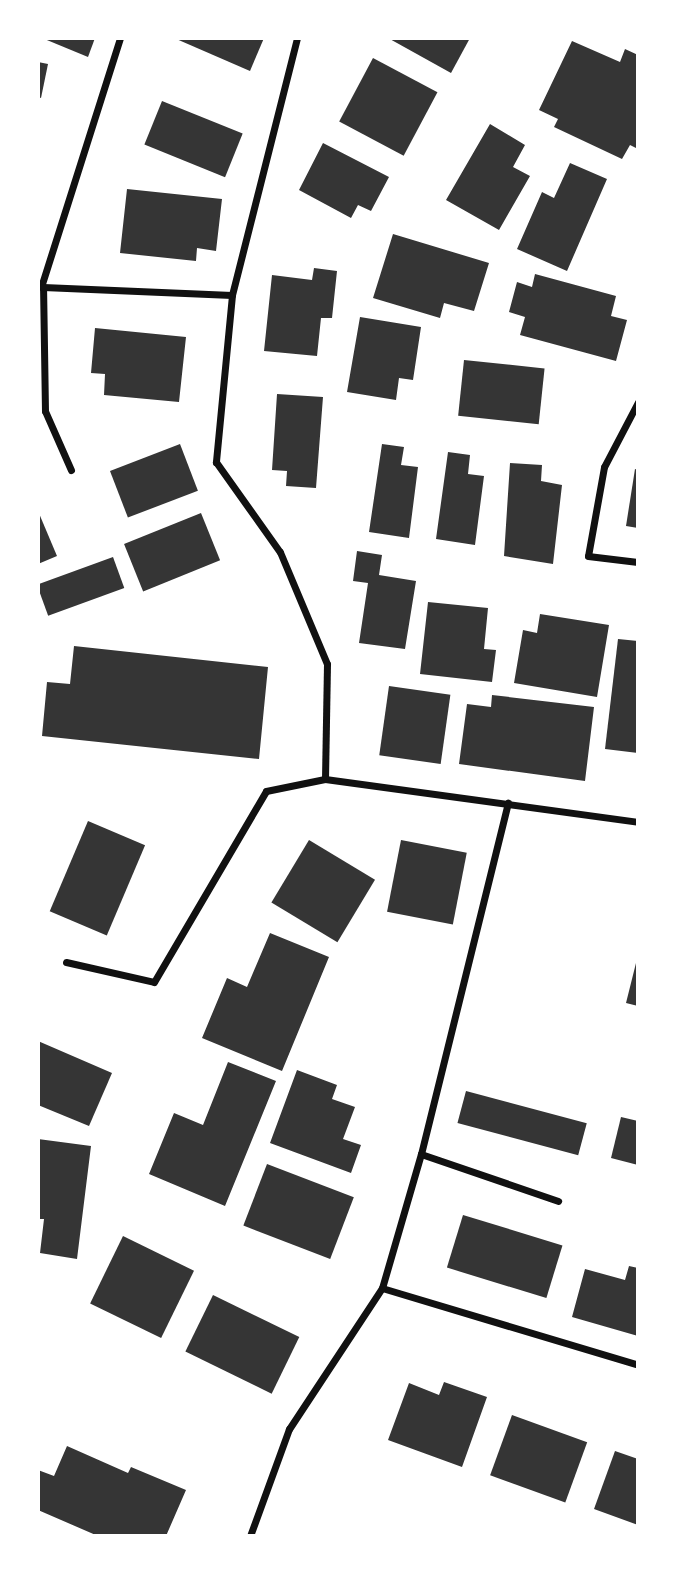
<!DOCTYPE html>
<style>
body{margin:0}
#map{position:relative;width:676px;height:1574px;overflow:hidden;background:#fff;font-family:"Titillium Web",sans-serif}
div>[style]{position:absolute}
.building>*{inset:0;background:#353535;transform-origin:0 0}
.minor>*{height:7px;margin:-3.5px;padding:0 3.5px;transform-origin:3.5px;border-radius:3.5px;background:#111}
span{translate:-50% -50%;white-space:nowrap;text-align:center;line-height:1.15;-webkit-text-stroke:7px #fff;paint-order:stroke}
.frame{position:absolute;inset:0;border:40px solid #fff;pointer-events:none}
</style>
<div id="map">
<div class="building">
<i style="clip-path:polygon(42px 38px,95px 38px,88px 57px)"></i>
<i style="clip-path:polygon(174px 38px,264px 38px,250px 71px)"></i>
<i style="clip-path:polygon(388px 38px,470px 38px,451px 73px)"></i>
<i style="clip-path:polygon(572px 41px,620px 62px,625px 49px,638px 55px,638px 149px,630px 145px,622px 159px,554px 127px,558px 119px,539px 110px)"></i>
<i style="left:373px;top:58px;width:73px;height:72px;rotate:28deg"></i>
<i style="clip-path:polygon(38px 62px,48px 64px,41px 98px,38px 97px)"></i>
<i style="left:162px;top:101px;width:87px;height:47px;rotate:22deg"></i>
<i style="clip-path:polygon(490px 124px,525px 145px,513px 167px,530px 176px,499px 230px,446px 200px)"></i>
<i style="clip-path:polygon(323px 143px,389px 177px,371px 211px,358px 205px,351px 218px,299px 190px)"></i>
<i style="clip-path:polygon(570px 163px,607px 179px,567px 271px,517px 249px,542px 192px,554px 198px)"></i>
<i style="clip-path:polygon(127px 189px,222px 199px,216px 251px,197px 248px,196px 261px,120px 253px)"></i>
<i style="clip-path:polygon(393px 234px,489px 263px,474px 311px,444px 303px,440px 318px,373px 298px)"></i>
<i style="clip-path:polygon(314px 268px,337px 271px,332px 318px,321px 318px,317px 356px,264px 351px,272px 275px,312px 280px)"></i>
<i style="clip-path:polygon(535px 274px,616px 296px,611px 316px,627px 320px,616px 361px,520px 335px,525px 317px,509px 312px,517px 282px,532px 287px)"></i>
<i style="clip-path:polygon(360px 317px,421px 327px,413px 380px,399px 378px,396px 400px,347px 392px)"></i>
<i style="clip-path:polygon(95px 328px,186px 337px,179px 402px,104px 395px,105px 374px,91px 373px)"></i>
<i style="left:464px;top:360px;width:81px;height:56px;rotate:6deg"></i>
<i style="clip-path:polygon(277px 394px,323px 397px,316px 488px,286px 486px,287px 471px,272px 470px)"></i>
<i style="left:180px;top:444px;width:50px;height:75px;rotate:69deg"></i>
<i style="clip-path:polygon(382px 444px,404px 447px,401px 465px,418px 467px,409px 538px,369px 532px)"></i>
<i style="clip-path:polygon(448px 452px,470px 455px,468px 474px,484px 476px,475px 545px,436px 539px)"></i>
<i style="clip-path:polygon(510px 463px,542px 465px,541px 481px,562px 485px,553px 564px,504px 556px)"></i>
<i style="clip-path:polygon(635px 469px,638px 470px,638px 528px,626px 526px)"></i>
<i style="clip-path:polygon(38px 511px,57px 556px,38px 564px)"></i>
<i style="left:201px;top:513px;width:51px;height:83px;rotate:68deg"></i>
<i style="clip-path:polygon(357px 551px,382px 555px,379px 575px,416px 581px,405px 649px,359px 643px,368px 583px,353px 581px)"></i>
<i style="left:113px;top:557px;width:33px;height:81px;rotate:70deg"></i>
<i style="clip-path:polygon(428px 602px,488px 608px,484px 649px,496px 650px,492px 682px,420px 674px)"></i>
<i style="clip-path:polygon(540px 614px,609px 625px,597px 697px,514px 683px,523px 630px,537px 633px)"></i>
<i style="clip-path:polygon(618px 639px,638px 641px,638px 753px,605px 749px)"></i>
<i style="clip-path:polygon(74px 646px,268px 667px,259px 759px,42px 736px,47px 682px,70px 684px)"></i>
<i style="left:389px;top:686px;width:62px;height:70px;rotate:8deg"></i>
<i style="clip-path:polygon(492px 695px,594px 707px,585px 781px,459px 764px,467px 704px,491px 707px)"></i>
<i style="left:88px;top:821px;width:62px;height:98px;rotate:23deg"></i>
<i style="left:309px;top:840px;width:77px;height:73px;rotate:31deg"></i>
<i style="left:401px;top:840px;width:67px;height:73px;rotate:11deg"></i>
<i style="clip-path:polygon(270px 933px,329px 957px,282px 1071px,202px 1038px,227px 978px,247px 987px)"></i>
<i style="clip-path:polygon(637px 959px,638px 959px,638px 1006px,626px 1003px)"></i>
<i style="clip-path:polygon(38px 1041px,112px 1073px,89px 1126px,38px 1105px)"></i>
<i style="clip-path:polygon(228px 1062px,276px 1081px,225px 1206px,149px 1174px,174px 1113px,203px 1125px)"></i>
<i style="clip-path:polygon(297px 1070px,337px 1085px,332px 1099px,355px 1107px,343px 1139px,361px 1145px,351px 1173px,270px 1143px)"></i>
<i style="left:466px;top:1091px;width:125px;height:33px;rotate:15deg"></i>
<i style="clip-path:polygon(621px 1117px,638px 1121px,638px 1165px,611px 1158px)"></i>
<i style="clip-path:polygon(38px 1139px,91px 1146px,77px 1259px,40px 1253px,44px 1219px,38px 1219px)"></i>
<i style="left:267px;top:1164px;width:93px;height:66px;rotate:21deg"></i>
<i style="left:463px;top:1215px;width:104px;height:55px;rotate:17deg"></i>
<i style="left:123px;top:1236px;width:79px;height:75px;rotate:26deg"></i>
<i style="clip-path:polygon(629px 1266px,638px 1268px,638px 1336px,572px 1317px,585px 1269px,625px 1280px)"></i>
<i style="left:213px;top:1295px;width:96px;height:63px;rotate:26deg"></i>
<i style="clip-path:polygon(444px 1382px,487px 1397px,462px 1467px,388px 1440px,409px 1383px,439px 1395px)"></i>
<i style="left:512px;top:1415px;width:80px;height:64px;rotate:20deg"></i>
<i style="clip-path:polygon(67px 1446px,128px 1473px,131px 1467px,186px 1490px,166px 1536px,98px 1536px,38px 1510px,38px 1470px,54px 1476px)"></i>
<i style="clip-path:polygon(615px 1451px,638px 1459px,638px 1525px,594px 1509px)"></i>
</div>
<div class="minor">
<i style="left:297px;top:38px;width:265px;rotate:104.2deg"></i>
<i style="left:232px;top:295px;width:168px;rotate:95.5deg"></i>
<i style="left:216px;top:462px;width:110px;rotate:54.6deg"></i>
<i style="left:280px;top:552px;width:121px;rotate:67.2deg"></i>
<i style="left:327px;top:664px;width:115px;rotate:91deg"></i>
<i style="left:325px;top:779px;width:316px;rotate:7.8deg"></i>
<i style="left:41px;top:287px;width:261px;rotate:-72.4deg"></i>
<i style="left:638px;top:402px;width:73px;rotate:117.6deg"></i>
<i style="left:604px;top:467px;width:90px;rotate:100.2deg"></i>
<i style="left:588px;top:556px;width:50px;rotate:6.8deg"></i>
<i style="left:71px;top:470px;width:64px;rotate:-113.8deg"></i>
<i style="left:45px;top:411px;width:124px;rotate:-90.9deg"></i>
<i style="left:43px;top:287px;width:189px;rotate:2.4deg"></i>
<i style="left:66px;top:962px;width:90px;rotate:12.8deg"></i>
<i style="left:154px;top:982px;width:221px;rotate:-59.6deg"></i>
<i style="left:266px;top:791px;width:60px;rotate:-11.5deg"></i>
<i style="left:421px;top:1154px;width:145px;rotate:18.9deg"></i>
<i style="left:382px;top:1288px;width:267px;rotate:16.7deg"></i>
<i style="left:250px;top:1536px;width:114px;rotate:-70deg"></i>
<i style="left:289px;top:1429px;width:169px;rotate:-56.6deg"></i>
<i style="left:382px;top:1288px;width:140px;rotate:-73.8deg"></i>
<i style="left:421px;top:1154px;width:362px;rotate:-76.1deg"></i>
</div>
<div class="frame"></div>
</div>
